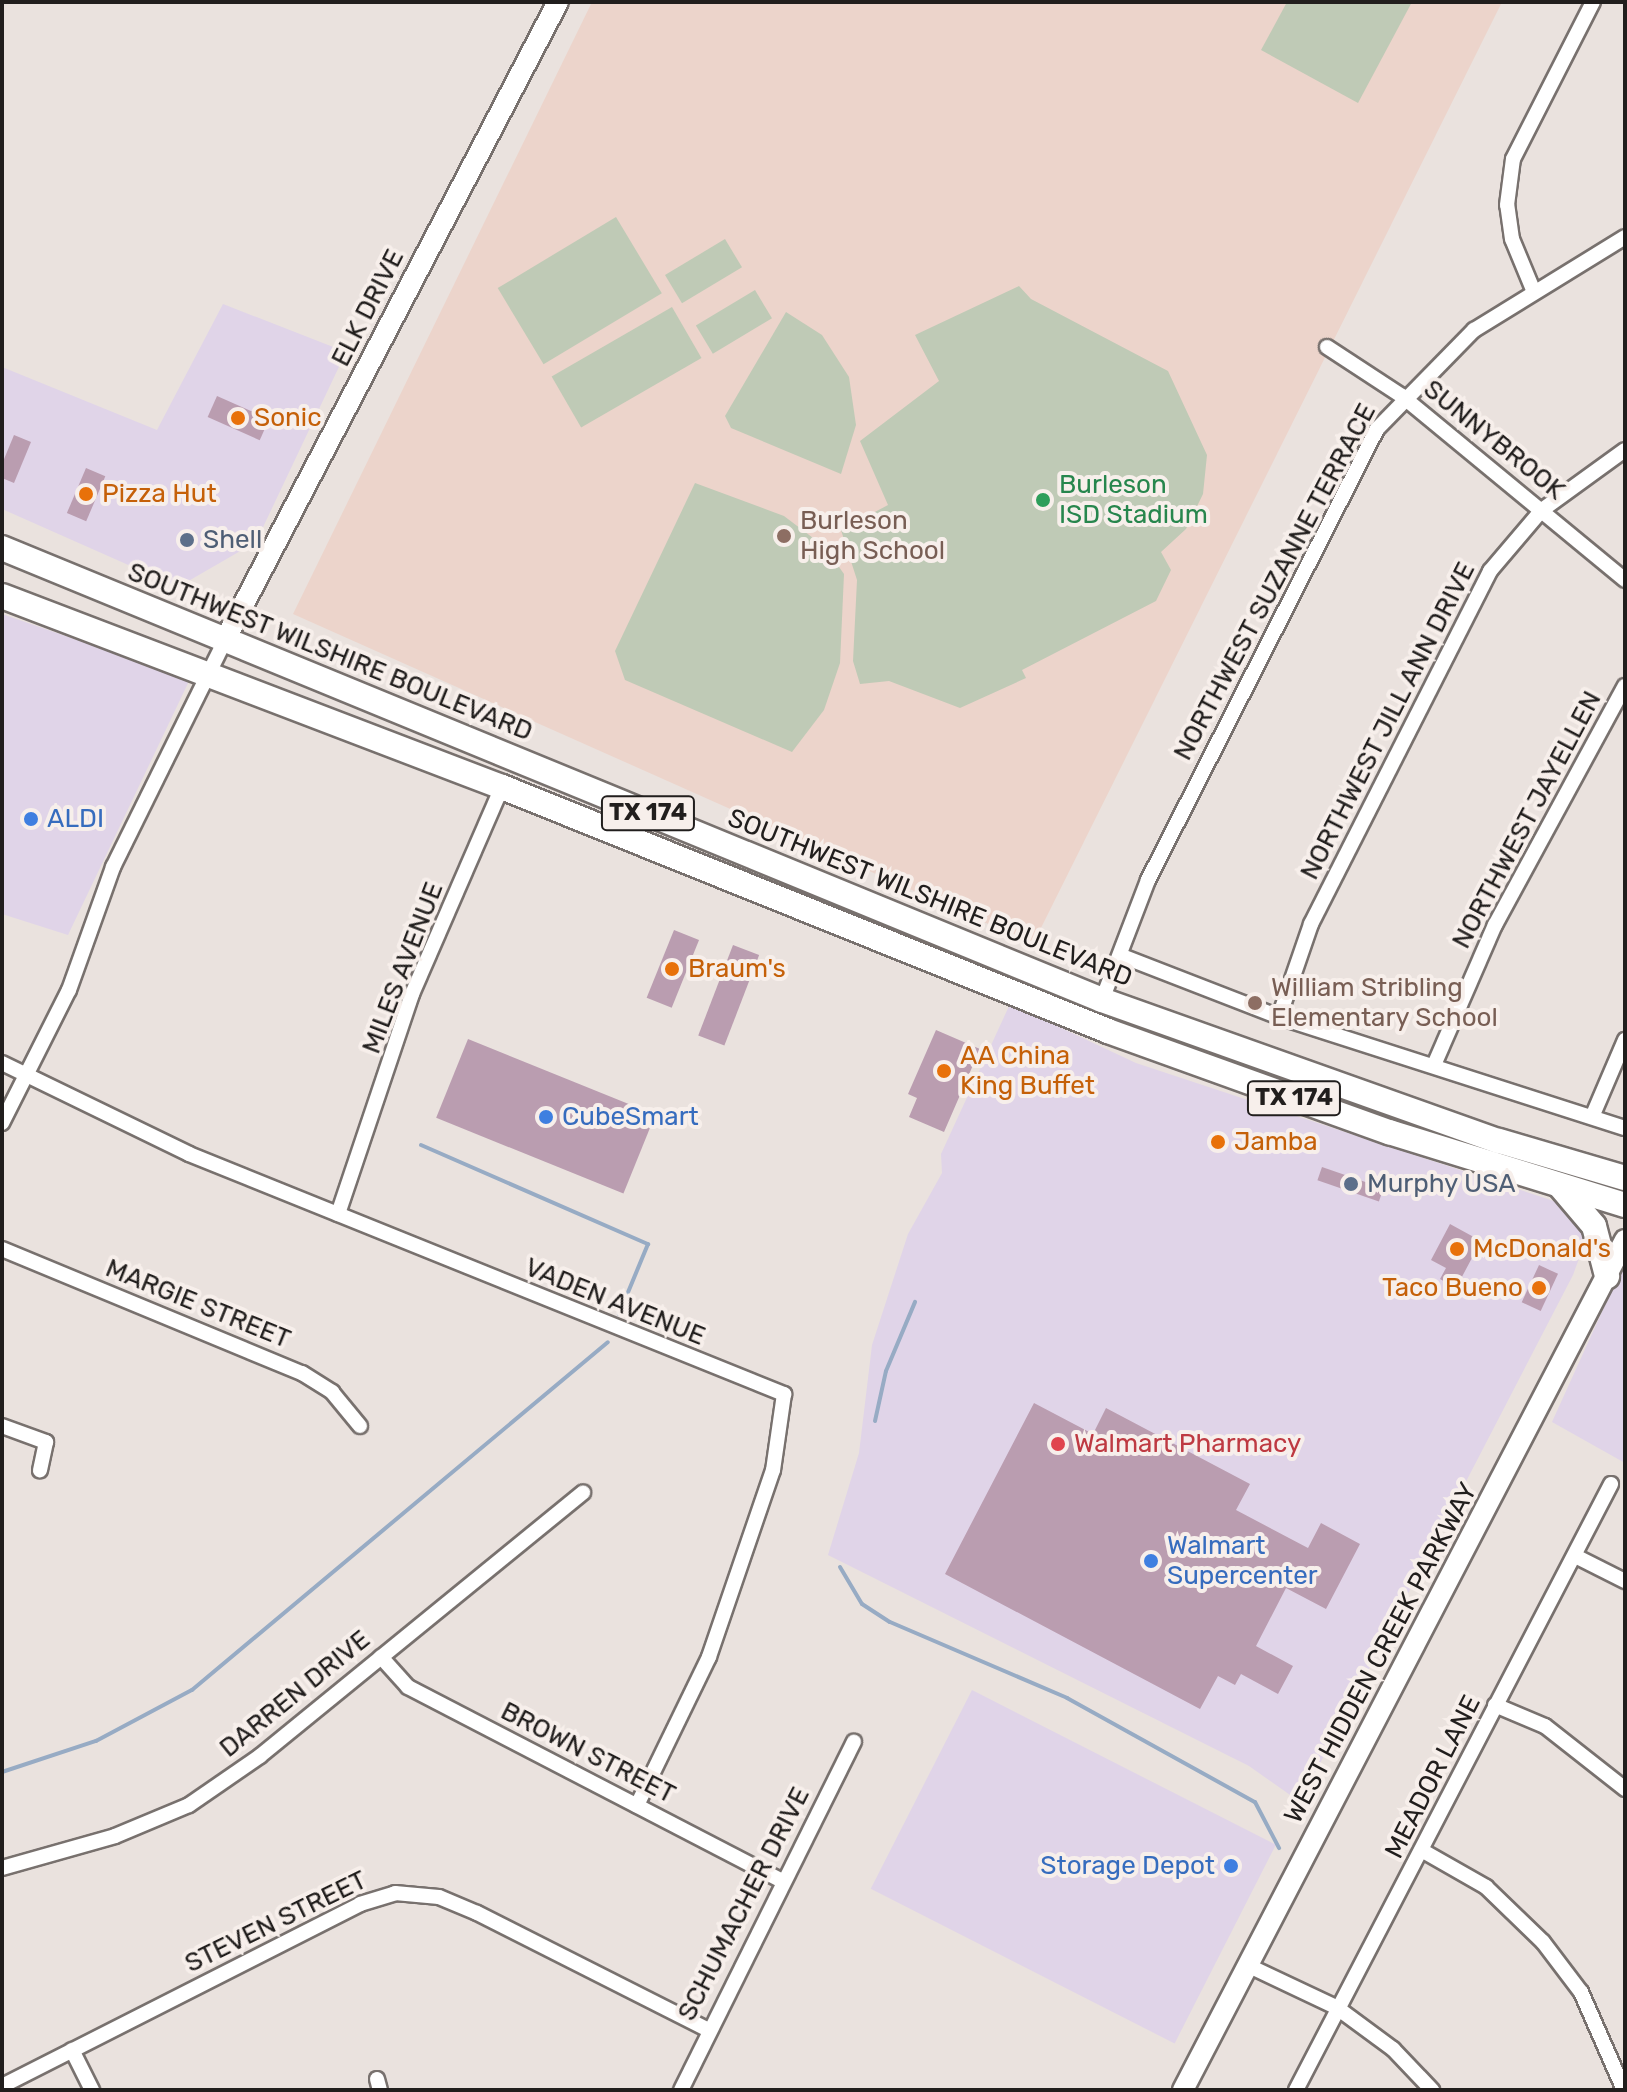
<!DOCTYPE html>
<style>
body{margin:0}
#map{position:relative;width:1627px;height:2092px;overflow:hidden;background:#eae2de;font-family:Rubik,sans-serif}
div>[style]{position:absolute}
.commercial>*{inset:0;background:#e0d4e8;transform-origin:0 0}
.education>*{inset:0;background:#ecd4cb}
.green>*{inset:0;background:#bfcab6;transform-origin:0 0}
.stream>*{height:4px;margin:-2px;padding:0 2px;transform-origin:2px;border-radius:2px;background:#97abc4}
.building>*{inset:0;background:#ba9db0;transform-origin:0 0}
.roads{filter:drop-shadow(2px 0 #78716e) drop-shadow(-2px 0 #78716e) drop-shadow(0 2px #78716e) drop-shadow(0 -2px #78716e)}
.street>*{height:14px;margin:-7px;padding:0 7px;transform-origin:7px;border-radius:7px;background:#fff}
.secondary>*{height:20px;margin:-10px;padding:0 10px;transform-origin:10px;border-radius:10px;background:#fff}
.primary>*{height:24px;margin:-12px;padding:0 12px;transform-origin:12px;border-radius:12px;background:#fff}
.dots>*{width:22px;height:22px;translate:-50% -50%;box-sizing:border-box;border:4px solid #f7efeb;border-radius:50%}
span{translate:-50% -50%;white-space:nowrap;text-align:center;line-height:1.15;-webkit-text-stroke:8px #f7efeb;paint-order:stroke}
.shield-label span{padding:2px 6px;background:#f7efeb;border:2px solid;border-radius:6px;-webkit-text-stroke-width:0}
.shield-label{font-size:24px;color:#211e1d;font-weight:700}
.street-label{font-size:26px;color:#211e1d}
.food-label{font-size:26px;color:#c56008}
.left{translate:0 -50%;text-align:left}
.right{translate:-100% -50%;text-align:right}
.leisure-label{font-size:26px;color:#27864d}
.education-label{font-size:26px;color:#785e54}
.service-label{font-size:26px;color:#4e5e75}
.shop-label{font-size:26px;color:#366cbe}
.health-label{font-size:26px;color:#be3a42}
.frame{position:absolute;inset:0;border:4px solid #211e1d;pointer-events:none}
</style>
<div id="map">
<div class="commercial">
<i style="clip-path:polygon(223px 304px,346px 352px,256px 542px,178px 587px,2px 509px,2px 367px,157px 430px)"></i>
<i style="clip-path:polygon(2px 614px,190px 679px,68px 935px,2px 914px)"></i>
<i style="clip-path:polygon(1010px 1004px,1136px 1063px,1572px 1207px,1588px 1234px,1573px 1275px,1300px 1802px,1249px 1766px,828px 1555px,859px 1453px,872px 1345px,908px 1234px,942px 1173px,941px 1154px)"></i>
<i style="clip-path:polygon(1625px 1261px,1625px 1463px,1552px 1422px)"></i>
<i style="left:972px;top:1690px;width:341px;height:223px;rotate:27deg"></i>
</div>
<div class="education">
<i style="clip-path:polygon(592px 2px,1502px 2px,1033px 944px,293px 614px)"></i>
</div>
<div class="green">
<i style="clip-path:polygon(1287px 2px,1412px 2px,1358px 103px,1261px 50px)"></i>
<i style="left:616px;top:217px;width:89px;height:138px;rotate:59deg"></i>
<i style="left:725px;top:239px;width:33px;height:70px;rotate:59deg"></i>
<i style="clip-path:polygon(1019px 286px,1031px 299px,1168px 371px,1207px 455px,1203px 494px,1186px 529px,1161px 552px,1171px 570px,1156px 601px,1022px 670px,1026px 678px,960px 708px,889px 681px,860px 684px,853px 661px,857px 580px,841px 530px,888px 505px,860px 441px,939px 381px,915px 335px)"></i>
<i style="left:755px;top:290px;width:33px;height:69px;rotate:59deg"></i>
<i style="left:672px;top:307px;width:59px;height:139px;rotate:60deg"></i>
<i style="clip-path:polygon(786px 312px,822px 335px,849px 377px,856px 425px,841px 474px,731px 428px,725px 416px)"></i>
<i style="clip-path:polygon(695px 483px,784px 516px,825px 547px,844px 574px,840px 663px,824px 710px,792px 752px,625px 680px,615px 651px)"></i>
</div>
<div class="stream">
<i style="left:421px;top:1145px;width:248px;rotate:23.6deg"></i>
<i style="left:648px;top:1244px;width:76px;rotate:112.5deg"></i>
<i style="left:875px;top:1421px;width:51px;rotate:-77.6deg"></i>
<i style="left:886px;top:1371px;width:75px;rotate:-67.2deg"></i>
<i style="left:840px;top:1567px;width:43px;rotate:59.3deg"></i>
<i style="left:862px;top:1604px;width:33px;rotate:33deg"></i>
<i style="left:890px;top:1622px;width:193px;rotate:23.2deg"></i>
<i style="left:1067px;top:1698px;width:215px;rotate:29deg"></i>
<i style="left:1255px;top:1802px;width:52px;rotate:62.4deg"></i>
<i style="left:2px;top:1772px;width:99px;rotate:-18.3deg"></i>
<i style="left:96px;top:1741px;width:109px;rotate:-28deg"></i>
<i style="left:192px;top:1690px;width:542px;rotate:-39.91deg"></i>
</div>
<div class="building">
<i style="left:217px;top:396px;width:57px;height:23px;rotate:24deg"></i>
<i style="clip-path:polygon(14px 435px,31px 442px,14px 483px,2px 478px,2px 464px)"></i>
<i style="left:86px;top:468px;width:21px;height:49px;rotate:23deg"></i>
<i style="left:674px;top:930px;width:27px;height:73px;rotate:22deg"></i>
<i style="left:733px;top:945px;width:28px;height:97px;rotate:21deg"></i>
<i style="clip-path:polygon(936px 1030px,980px 1049px,944px 1132px,909px 1117px,917px 1098px,908px 1094px)"></i>
<i style="left:468px;top:1039px;width:202px;height:85px;rotate:22deg"></i>
<i style="left:1322px;top:1167px;width:65px;height:14px;rotate:19deg"></i>
<i style="clip-path:polygon(1450px 1224px,1481px 1241px,1456px 1288px,1440px 1279px,1446px 1268px,1431px 1260px)"></i>
<i style="left:1539px;top:1265px;width:21px;height:41px;rotate:25deg"></i>
<i style="clip-path:polygon(1034px 1403px,1093px 1434px,1106px 1408px,1250px 1484px,1236px 1510px,1308px 1548px,1321px 1523px,1360px 1544px,1326px 1609px,1286px 1588px,1256px 1646px,1293px 1666px,1278px 1694px,1241px 1674px,1235px 1685px,1218px 1676px,1200px 1709px,945px 1574px)"></i>
</div>
<div class="roads">
<div class="street">
<i style="left:1534px;top:292px;width:57px;rotate:-112.5deg"></i>
<i style="left:1512px;top:239px;width:34px;rotate:-98deg"></i>
<i style="left:1507px;top:205px;width:46px;rotate:-82.6deg"></i>
<i style="left:1513px;top:159px;width:176px;rotate:-63deg"></i>
<i style="left:1327px;top:347px;width:90px;rotate:33.2deg"></i>
<i style="left:1402px;top:396px;width:289px;rotate:39.5deg"></i>
<i style="left:1122px;top:956px;width:168px;rotate:21.2deg"></i>
<i style="left:1279px;top:1017px;width:363px;rotate:17.8deg"></i>
<i style="left:1102px;top:1000px;width:129px;rotate:-69deg"></i>
<i style="left:1148px;top:880px;width:506px;rotate:-63.08deg"></i>
<i style="left:1377px;top:429px;width:139px;rotate:-45.6deg"></i>
<i style="left:1474px;top:330px;width:177px;rotate:-31.6deg"></i>
<i style="left:1279px;top:1017px;width:98px;rotate:-71deg"></i>
<i style="left:1311px;top:924px;width:396px;rotate:-63.1deg"></i>
<i style="left:1490px;top:571px;width:80px;rotate:-49.6deg"></i>
<i style="left:1542px;top:510px;width:102px;rotate:-35.9deg"></i>
<i style="left:2px;top:1063px;width:208px;rotate:25.9deg"></i>
<i style="left:189px;top:1154px;width:642px;rotate:21.97deg"></i>
<i style="left:784px;top:1394px;width:77px;rotate:98.2deg"></i>
<i style="left:773px;top:1470px;width:198px;rotate:108.9deg"></i>
<i style="left:709px;top:1657px;width:165px;rotate:115.9deg"></i>
<i style="left:1434px;top:1065px;width:153px;rotate:-66.5deg"></i>
<i style="left:1495px;top:925px;width:272px;rotate:-61.5deg"></i>
<i style="left:1592px;top:1117px;width:84px;rotate:-66.8deg"></i>
<i style="left:2px;top:1123px;width:149px;rotate:-63.3deg"></i>
<i style="left:69px;top:990px;width:131px;rotate:-70.3deg"></i>
<i style="left:113px;top:867px;width:253px;rotate:-63.7deg"></i>
<i style="left:338px;top:1214px;width:232px;rotate:-71.4deg"></i>
<i style="left:412px;top:994px;width:226px;rotate:-66.5deg"></i>
<i style="left:2px;top:1249px;width:325px;rotate:22.5deg"></i>
<i style="left:302px;top:1373px;width:36px;rotate:32deg"></i>
<i style="left:332px;top:1392px;width:44px;rotate:50.5deg"></i>
<i style="left:2px;top:1426px;width:47px;rotate:20deg"></i>
<i style="left:46px;top:1442px;width:29px;rotate:102deg"></i>
<i style="left:1575px;top:1556px;width:56px;rotate:26.6deg"></i>
<i style="left:381px;top:1657px;width:40px;rotate:48deg"></i>
<i style="left:408px;top:1687px;width:421px;rotate:27.4deg"></i>
<i style="left:1495px;top:1705px;width:54px;rotate:22.8deg"></i>
<i style="left:1545px;top:1726px;width:102px;rotate:38.2deg"></i>
<i style="left:1423px;top:1851px;width:73px;rotate:29.7deg"></i>
<i style="left:1486px;top:1887px;width:79px;rotate:44deg"></i>
<i style="left:1543px;top:1942px;width:63px;rotate:52.8deg"></i>
<i style="left:1581px;top:1992px;width:107px;rotate:66.3deg"></i>
<i style="left:2px;top:1868px;width:117px;rotate:-15.8deg"></i>
<i style="left:115px;top:1836px;width:80px;rotate:-22.7deg"></i>
<i style="left:189px;top:1805px;width:86px;rotate:-34.6deg"></i>
<i style="left:260px;top:1756px;width:417px;rotate:-39.2deg"></i>
<i style="left:1247px;top:1965px;width:98px;rotate:25.3deg"></i>
<i style="left:1336px;top:2007px;width:71px;rotate:36.4deg"></i>
<i style="left:1393px;top:2049px;width:57px;rotate:46.4deg"></i>
<i style="left:72px;top:2050px;width:45px;rotate:63.4deg"></i>
<i style="left:377px;top:2079px;width:11px;rotate:75deg"></i>
<i style="left:2px;top:2086px;width:402px;rotate:-26.9deg"></i>
<i style="left:360px;top:1904px;width:37px;rotate:-17deg"></i>
<i style="left:395px;top:1893px;width:44px;rotate:5.2deg"></i>
<i style="left:439px;top:1897px;width:41px;rotate:22.8deg"></i>
<i style="left:477px;top:1913px;width:258px;rotate:26.8deg"></i>
<i style="left:681px;top:2090px;width:389px;rotate:-63.6deg"></i>
<i style="left:1296px;top:2090px;width:683px;rotate:-62.53deg"></i>
</div>
<div class="secondary">
<i style="left:225px;top:640px;width:720px;rotate:-62.44deg"></i>
<i style="left:1183px;top:2090px;width:958px;rotate:-62.53deg"></i>
</div>
<div class="primary">
<i style="left:2px;top:548px;width:1189px;rotate:22.34deg"></i>
<i style="left:1102px;top:1000px;width:421px;rotate:19.6deg"></i>
<i style="left:1499px;top:1141px;width:131px;rotate:16.4deg"></i>
<i style="left:2px;top:596px;width:535px;rotate:20.91deg"></i>
<i style="left:502px;top:787px;width:653px;rotate:21.93deg"></i>
<i style="left:1108px;top:1031px;width:299px;rotate:19.8deg"></i>
<i style="left:1389px;top:1132px;width:247px;rotate:17.2deg"></i>
<i style="left:1560px;top:1186px;width:52px;rotate:49.6deg"></i>
<i style="left:1594px;top:1226px;width:52px;rotate:75.4deg"></i>
</div>
</div>
<div class="dots">
<i style="left:238px;top:418px;background:#e8710a"></i>
<i style="left:86px;top:494px;background:#e8710a"></i>
<i style="left:1043px;top:500px;background:#2e9e5b"></i>
<i style="left:784px;top:536px;background:#8d6e63"></i>
<i style="left:187px;top:540px;background:#5c6f8a"></i>
<i style="left:31px;top:819px;background:#3f7fe0"></i>
<i style="left:672px;top:969px;background:#e8710a"></i>
<i style="left:1255px;top:1003px;background:#8d6e63"></i>
<i style="left:944px;top:1071px;background:#e8710a"></i>
<i style="left:546px;top:1117px;background:#3f7fe0"></i>
<i style="left:1218px;top:1142px;background:#e8710a"></i>
<i style="left:1351px;top:1184px;background:#5c6f8a"></i>
<i style="left:1457px;top:1249px;background:#e8710a"></i>
<i style="left:1539px;top:1288px;background:#e8710a"></i>
<i style="left:1058px;top:1444px;background:#e0444e"></i>
<i style="left:1151px;top:1561px;background:#3f7fe0"></i>
<i style="left:1231px;top:1866px;background:#3f7fe0"></i>
</div>
<div class="shield-label">
<span style="left:648px;top:813px">TX 174</span>
<span style="left:1294px;top:1098px">TX 174</span>
</div>
<div class="street-label">
<span style="left:368px;top:308px;rotate:-63deg">ELK DRIVE</span>
<span style="left:1494px;top:440px;rotate:39deg">SUNNYBROOK</span>
<span style="left:1275px;top:582px;rotate:-62deg">NORTHWEST SUZANNE TERRACE</span>
<span style="left:330px;top:652px;rotate:22deg">SOUTHWEST WILSHIRE BOULEVARD</span>
<span style="left:1388px;top:721px;rotate:-63deg">NORTHWEST JILL ANN DRIVE</span>
<span style="left:1527px;top:820px;rotate:-62deg">NORTHWEST JAYELLEN</span>
<span style="left:930px;top:898px;rotate:22deg">SOUTHWEST WILSHIRE BOULEVARD</span>
<span style="left:403px;top:968px;rotate:-69deg">MILES AVENUE</span>
<span style="left:615px;top:1302px;rotate:22deg">VADEN AVENUE</span>
<span style="left:198px;top:1304px;rotate:22deg">MARGIE STREET</span>
<span style="left:1381px;top:1653px;rotate:-62deg">WEST HIDDEN CREEK PARKWAY</span>
<span style="left:295px;top:1694px;rotate:-39deg">DARREN DRIVE</span>
<span style="left:588px;top:1753px;rotate:27deg">BROWN STREET</span>
<span style="left:1433px;top:1777px;rotate:-63deg">MEADOR LANE</span>
<span style="left:744px;top:1904px;rotate:-63deg">SCHUMACHER DRIVE</span>
<span style="left:276px;top:1922px;rotate:-26deg">STEVEN STREET</span>
</div>
<div class="food-label">
<span class="left" style="left:254px;top:418px">Sonic</span>
<span class="left" style="left:102px;top:494px">Pizza Hut</span>
<span class="left" style="left:688px;top:969px">Braum's</span>
<span class="left" style="left:960px;top:1071px">AA China<br>King Buffet</span>
<span class="left" style="left:1234px;top:1142px">Jamba</span>
<span class="left" style="left:1473px;top:1249px">McDonald's</span>
<span class="right" style="left:1523px;top:1288px">Taco Bueno</span>
</div>
<div class="leisure-label">
<span class="left" style="left:1059px;top:500px">Burleson<br>ISD Stadium</span>
</div>
<div class="education-label">
<span class="left" style="left:800px;top:536px">Burleson<br>High School</span>
<span class="left" style="left:1271px;top:1003px">William Stribling<br>Elementary School</span>
</div>
<div class="service-label">
<span class="left" style="left:203px;top:540px">Shell</span>
<span class="left" style="left:1367px;top:1184px">Murphy USA</span>
</div>
<div class="shop-label">
<span class="left" style="left:47px;top:819px">ALDI</span>
<span class="left" style="left:562px;top:1117px">CubeSmart</span>
<span class="left" style="left:1167px;top:1561px">Walmart<br>Supercenter</span>
<span class="right" style="left:1215px;top:1866px">Storage Depot</span>
</div>
<div class="health-label">
<span class="left" style="left:1074px;top:1444px">Walmart Pharmacy</span>
</div>
<div class="frame"></div>
</div>
